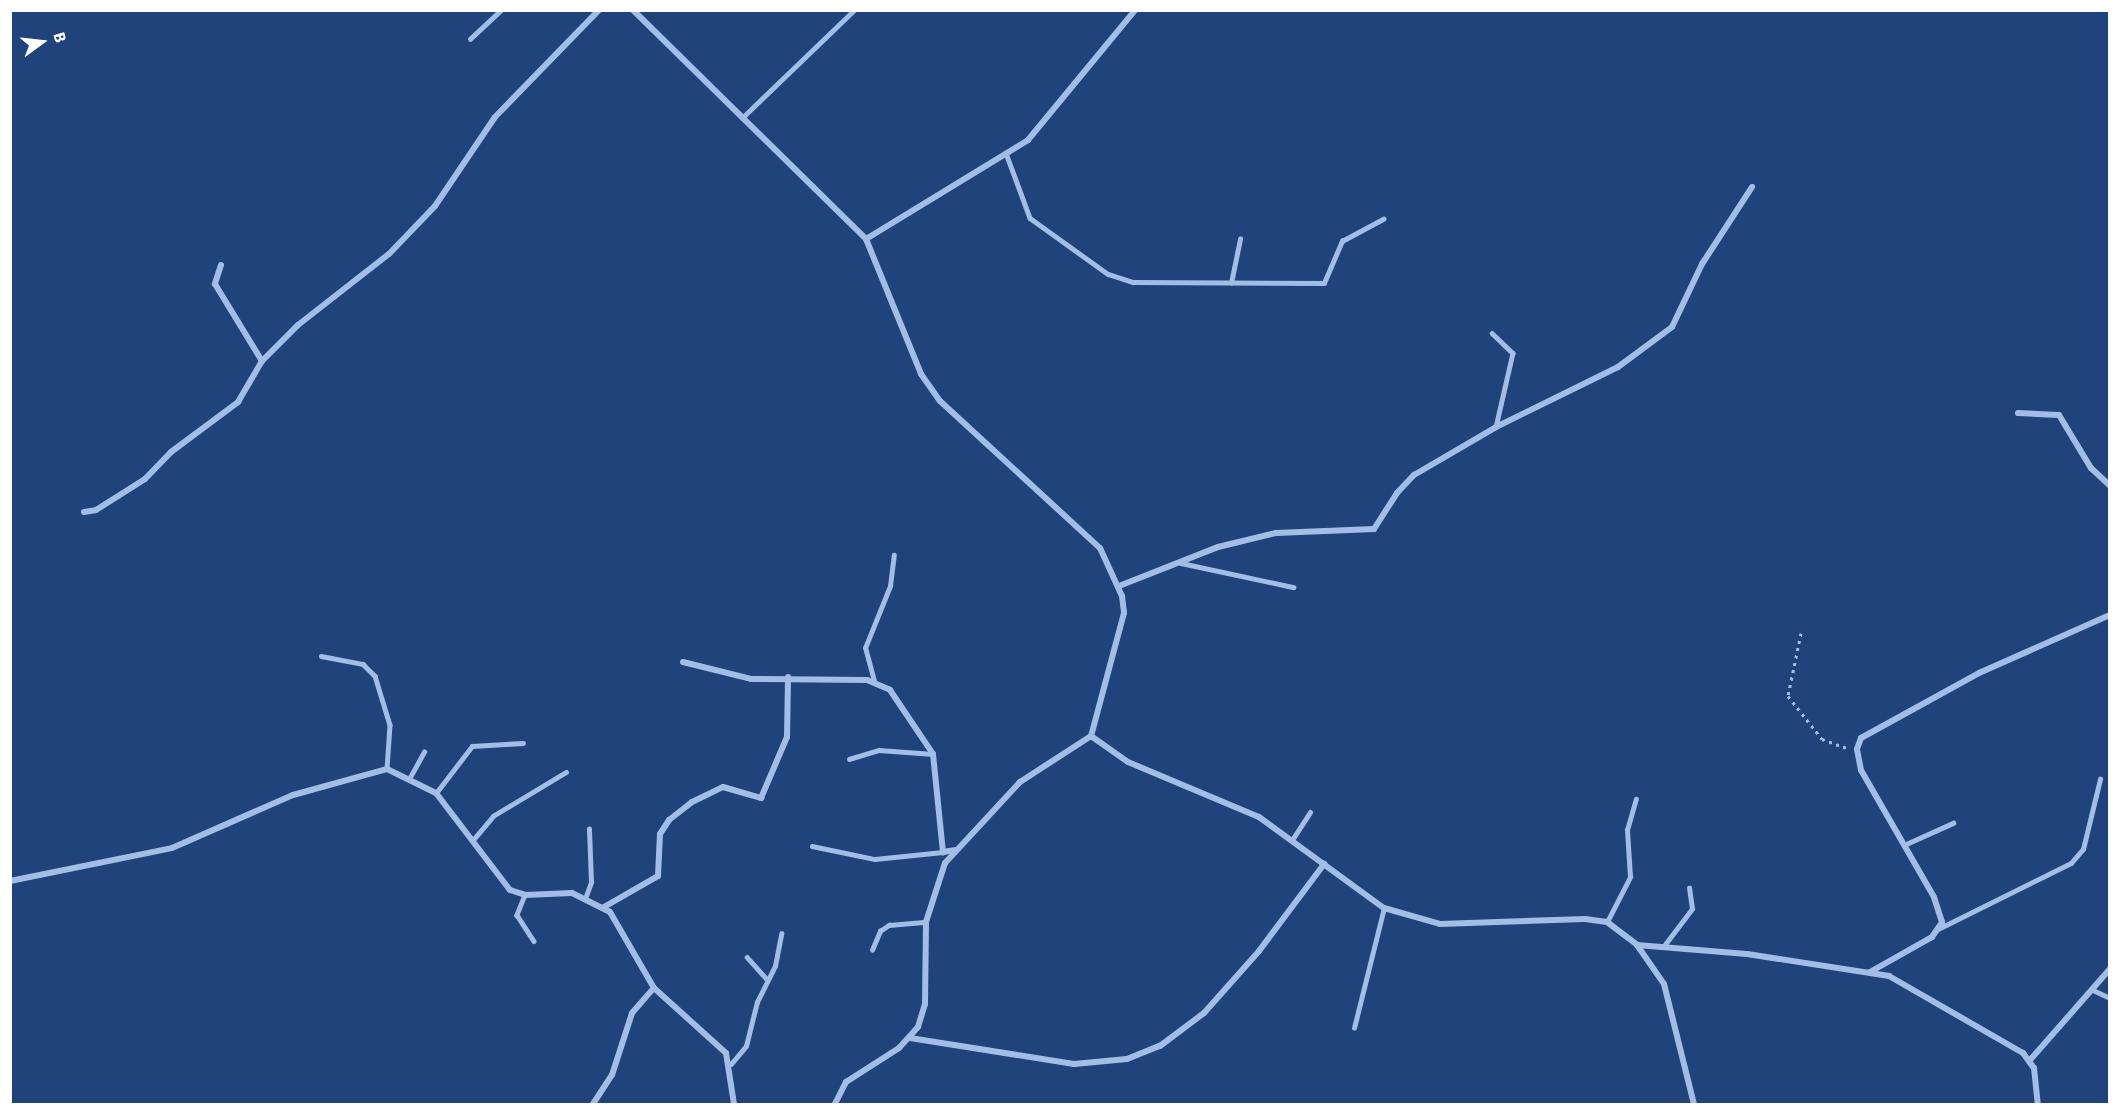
<!DOCTYPE html>
<style>
body{margin:0}
#map{position:relative;width:2120px;height:1115px;overflow:hidden;background:#20437b;font-family:Signika,sans-serif}
div>[style]{position:absolute}
.path>*{height:3px;margin-top:-1.5px;transform-origin:0;background:repeating-linear-gradient(90deg,#a2bde6 0 3px,transparent 0 7.5px)}
.service>*{height:4.5px;margin:-2.25px;padding:0 2.25px;transform-origin:2.25px;border-radius:2.25px;background:#a2bde6}
.minor>*{height:6px;margin:-3px;padding:0 3px;transform-origin:3px;border-radius:3px;background:#a2bde6}
span{translate:-50% -50%;white-space:nowrap;text-align:center;line-height:1.15;-webkit-text-stroke:5px #20437b;paint-order:stroke}
.frame{position:absolute;inset:0;border:12px solid #fff;pointer-events:none}
.north{position:absolute;left:12px;top:12px;width:60px;height:60px;-webkit-text-stroke:4px #20437b;paint-order:stroke;rotate:75deg;font-size:16px;font-weight:700;line-height:24px;text-align:center;color:#fff}
.north::after{content:'';display:block;margin:auto;width:21px;height:27px;background:#fff;clip-path:polygon(50% 0,100% 100%,50% 72%,0 100%)}
</style>
<div id="map">
<div class="path">
<i style="left:1801px;top:633px;width:64px;rotate:101.7deg"></i>
<i style="left:1788px;top:696px;width:55px;rotate:51.7deg"></i>
<i style="left:1822px;top:739px;width:27px;rotate:20deg"></i>
</div>
<div class="service">
<i style="left:470px;top:39px;width:42px;rotate:-43.1deg"></i>
<i style="left:744px;top:116px;width:153px;rotate:-43.9deg"></i>
<i style="left:1006px;top:153px;width:69px;rotate:69.7deg"></i>
<i style="left:1030px;top:218px;width:96px;rotate:35.7deg"></i>
<i style="left:1108px;top:274px;width:26px;rotate:18deg"></i>
<i style="left:1133px;top:282px;width:191px;rotate:0.3deg"></i>
<i style="left:1324px;top:283px;width:46px;rotate:-66.8deg"></i>
<i style="left:1342px;top:241px;width:47px;rotate:-28.2deg"></i>
<i style="left:1231px;top:283px;width:45px;rotate:-78.4deg"></i>
<i style="left:1492px;top:333px;width:29px;rotate:44deg"></i>
<i style="left:1513px;top:353px;width:76px;rotate:102.9deg"></i>
<i style="left:1181px;top:563px;width:115px;rotate:12.1deg"></i>
<i style="left:321px;top:656px;width:43px;rotate:10.8deg"></i>
<i style="left:363px;top:664px;width:17px;rotate:45deg"></i>
<i style="left:375px;top:676px;width:51px;rotate:73deg"></i>
<i style="left:390px;top:725px;width:44px;rotate:93.9deg"></i>
<i style="left:874px;top:681px;width:34px;rotate:-105deg"></i>
<i style="left:865px;top:648px;width:67px;rotate:-68deg"></i>
<i style="left:890px;top:586px;width:31px;rotate:-83deg"></i>
<i style="left:849px;top:759px;width:31px;rotate:-17deg"></i>
<i style="left:879px;top:750px;width:54px;rotate:4.2deg"></i>
<i style="left:409px;top:779px;width:31px;rotate:-61deg"></i>
<i style="left:436px;top:793px;width:59px;rotate:-52.5deg"></i>
<i style="left:472px;top:746px;width:51px;rotate:-3.4deg"></i>
<i style="left:473px;top:840px;width:31px;rotate:-50deg"></i>
<i style="left:493px;top:816px;width:85px;rotate:-31.1deg"></i>
<i style="left:1292px;top:840px;width:33px;rotate:-57deg"></i>
<i style="left:1904px;top:845px;width:54px;rotate:-24.2deg"></i>
<i style="left:812px;top:846px;width:64px;rotate:11.7deg"></i>
<i style="left:875px;top:859px;width:68px;rotate:-5.9deg"></i>
<i style="left:525px;top:895px;width:22px;rotate:112deg"></i>
<i style="left:517px;top:915px;width:31px;rotate:57deg"></i>
<i style="left:586px;top:896px;width:15px;rotate:-70deg"></i>
<i style="left:591px;top:882px;width:53px;rotate:-92.2deg"></i>
<i style="left:1607px;top:922px;width:51px;rotate:-62.9deg"></i>
<i style="left:1630px;top:877px;width:47px;rotate:-93.7deg"></i>
<i style="left:1627px;top:830px;width:32px;rotate:-74deg"></i>
<i style="left:1938px;top:929px;width:148px;rotate:-26.4deg"></i>
<i style="left:2071px;top:863px;width:18px;rotate:-49deg"></i>
<i style="left:2083px;top:849px;width:72px;rotate:-76.3deg"></i>
<i style="left:1663px;top:947px;width:48px;rotate:-52.7deg"></i>
<i style="left:1692px;top:909px;width:21px;rotate:-98deg"></i>
<i style="left:872px;top:950px;width:21px;rotate:-67deg"></i>
<i style="left:880px;top:931px;width:11px;rotate:-34deg"></i>
<i style="left:889px;top:925px;width:37px;rotate:-5deg"></i>
<i style="left:747px;top:957px;width:30px;rotate:48deg"></i>
<i style="left:2093px;top:990px;width:19px;rotate:25deg"></i>
<i style="left:1354px;top:1028px;width:124px;rotate:-76deg"></i>
<i style="left:731px;top:1064px;width:23px;rotate:-50deg"></i>
<i style="left:746px;top:1046px;width:45px;rotate:-76deg"></i>
<i style="left:757px;top:1002px;width:40px;rotate:-63.4deg"></i>
<i style="left:775px;top:966px;width:33px;rotate:-79deg"></i>
</div>
<div class="minor">
<i style="left:633px;top:10px;width:327px;rotate:44.5deg"></i>
<i style="left:866px;top:239px;width:146px;rotate:67.8deg"></i>
<i style="left:921px;top:374px;width:33px;rotate:55deg"></i>
<i style="left:940px;top:401px;width:217px;rotate:42.6deg"></i>
<i style="left:1100px;top:548px;width:53px;rotate:65.4deg"></i>
<i style="left:1122px;top:596px;width:17px;rotate:83deg"></i>
<i style="left:1124px;top:613px;width:127px;rotate:105deg"></i>
<i style="left:1091px;top:736px;width:85px;rotate:147.1deg"></i>
<i style="left:1020px;top:782px;width:110px;rotate:132.8deg"></i>
<i style="left:945px;top:863px;width:62px;rotate:107.9deg"></i>
<i style="left:926px;top:922px;width:82px;rotate:90.7deg"></i>
<i style="left:925px;top:1004px;width:24px;rotate:107deg"></i>
<i style="left:918px;top:1027px;width:28px;rotate:132deg"></i>
<i style="left:899px;top:1048px;width:63px;rotate:147.3deg"></i>
<i style="left:846px;top:1082px;width:25px;rotate:117deg"></i>
<i style="left:866px;top:239px;width:190px;rotate:-31.4deg"></i>
<i style="left:1028px;top:140px;width:168px;rotate:-50.5deg"></i>
<i style="left:221px;top:265px;width:20px;rotate:108deg"></i>
<i style="left:215px;top:284px;width:90px;rotate:58.6deg"></i>
<i style="left:2018px;top:413px;width:41px;rotate:2.8deg"></i>
<i style="left:2059px;top:415px;width:62px;rotate:58.9deg"></i>
<i style="left:2091px;top:468px;width:26px;rotate:43deg"></i>
<i style="left:84px;top:512px;width:12px;rotate:-9deg"></i>
<i style="left:96px;top:510px;width:58px;rotate:-32.3deg"></i>
<i style="left:145px;top:479px;width:37px;rotate:-46deg"></i>
<i style="left:171px;top:452px;width:84px;rotate:-36.7deg"></i>
<i style="left:238px;top:402px;width:48px;rotate:-59.7deg"></i>
<i style="left:262px;top:361px;width:51px;rotate:-45deg"></i>
<i style="left:298px;top:325px;width:115px;rotate:-38deg"></i>
<i style="left:389px;top:254px;width:66px;rotate:-46.2deg"></i>
<i style="left:435px;top:206px;width:107px;rotate:-56deg"></i>
<i style="left:495px;top:117px;width:149px;rotate:-45.8deg"></i>
<i style="left:1119px;top:586px;width:106px;rotate:-21.5deg"></i>
<i style="left:1218px;top:547px;width:60px;rotate:-13.6deg"></i>
<i style="left:1276px;top:533px;width:98px;rotate:-2.3deg"></i>
<i style="left:1374px;top:529px;width:43px;rotate:-57.4deg"></i>
<i style="left:1397px;top:493px;width:25px;rotate:-47deg"></i>
<i style="left:1414px;top:475px;width:95px;rotate:-30.3deg"></i>
<i style="left:1496px;top:427px;width:136px;rotate:-26.2deg"></i>
<i style="left:1618px;top:367px;width:67px;rotate:-36.5deg"></i>
<i style="left:1672px;top:327px;width:70px;rotate:-64.5deg"></i>
<i style="left:1702px;top:264px;width:92px;rotate:-57deg"></i>
<i style="left:683px;top:662px;width:70px;rotate:14deg"></i>
<i style="left:751px;top:679px;width:116px;rotate:0.5deg"></i>
<i style="left:867px;top:680px;width:25px;rotate:23deg"></i>
<i style="left:890px;top:690px;width:77px;rotate:56.1deg"></i>
<i style="left:933px;top:754px;width:99px;rotate:84.2deg"></i>
<i style="left:943px;top:852px;width:13px;rotate:-9deg"></i>
<i style="left:1091px;top:736px;width:45px;rotate:35.1deg"></i>
<i style="left:1128px;top:762px;width:142px;rotate:22.8deg"></i>
<i style="left:1259px;top:817px;width:155px;rotate:36.1deg"></i>
<i style="left:1384px;top:908px;width:58px;rotate:15.9deg"></i>
<i style="left:1440px;top:924px;width:145px;rotate:-2deg"></i>
<i style="left:1585px;top:919px;width:22px;rotate:8deg"></i>
<i style="left:1607px;top:922px;width:38px;rotate:37deg"></i>
<i style="left:1637px;top:945px;width:47px;rotate:55.3deg"></i>
<i style="left:1664px;top:984px;width:124px;rotate:76deg"></i>
<i style="left:10px;top:881px;width:165px;rotate:-11.5deg"></i>
<i style="left:172px;top:848px;width:132px;rotate:-23.7deg"></i>
<i style="left:293px;top:795px;width:98px;rotate:-15.5deg"></i>
<i style="left:387px;top:769px;width:55px;rotate:26.1deg"></i>
<i style="left:436px;top:793px;width:122px;rotate:52.7deg"></i>
<i style="left:510px;top:890px;width:16px;rotate:18deg"></i>
<i style="left:525px;top:895px;width:47px;rotate:-2.4deg"></i>
<i style="left:572px;top:893px;width:42px;rotate:26.6deg"></i>
<i style="left:610px;top:912px;width:88px;rotate:59.9deg"></i>
<i style="left:654px;top:988px;width:97px;rotate:42.1deg"></i>
<i style="left:726px;top:1053px;width:52px;rotate:81.1deg"></i>
<i style="left:604px;top:907px;width:62px;rotate:-29.9deg"></i>
<i style="left:658px;top:876px;width:42px;rotate:-87.3deg"></i>
<i style="left:660px;top:834px;width:17px;rotate:-57deg"></i>
<i style="left:669px;top:820px;width:29px;rotate:-38deg"></i>
<i style="left:692px;top:802px;width:34px;rotate:-26deg"></i>
<i style="left:723px;top:787px;width:40px;rotate:16deg"></i>
<i style="left:761px;top:798px;width:66px;rotate:-66.9deg"></i>
<i style="left:787px;top:737px;width:60px;rotate:-89deg"></i>
<i style="left:1637px;top:945px;width:110px;rotate:4.7deg"></i>
<i style="left:1747px;top:954px;width:144px;rotate:8.8deg"></i>
<i style="left:1889px;top:976px;width:155px;rotate:29.9deg"></i>
<i style="left:2023px;top:1053px;width:19px;rotate:54deg"></i>
<i style="left:2034px;top:1068px;width:36px;rotate:84deg"></i>
<i style="left:1870px;top:972px;width:71px;rotate:-29.4deg"></i>
<i style="left:1932px;top:937px;width:18px;rotate:-56deg"></i>
<i style="left:1942px;top:922px;width:26px;rotate:-108deg"></i>
<i style="left:1934px;top:897px;width:146px;rotate:-119.9deg"></i>
<i style="left:1861px;top:770px;width:21px;rotate:-101deg"></i>
<i style="left:1857px;top:749px;width:12px;rotate:-70deg"></i>
<i style="left:1861px;top:738px;width:135px;rotate:-28.8deg"></i>
<i style="left:1979px;top:673px;width:143px;rotate:-23.9deg"></i>
<i style="left:910px;top:1038px;width:166px;rotate:9deg"></i>
<i style="left:1074px;top:1064px;width:53px;rotate:-5.4deg"></i>
<i style="left:1127px;top:1059px;width:35px;rotate:-22deg"></i>
<i style="left:1160px;top:1046px;width:55px;rotate:-36.9deg"></i>
<i style="left:1204px;top:1013px;width:83px;rotate:-48.4deg"></i>
<i style="left:1259px;top:951px;width:109px;rotate:-53.2deg"></i>
<i style="left:2030px;top:1060px;width:121px;rotate:-48.7deg"></i>
<i style="left:593px;top:1104px;width:35px;rotate:-57deg"></i>
<i style="left:612px;top:1075px;width:65px;rotate:-72.1deg"></i>
<i style="left:632px;top:1013px;width:33px;rotate:-49deg"></i>
</div>
<div class="frame"></div>
<div class="north">B</div>
</div>
